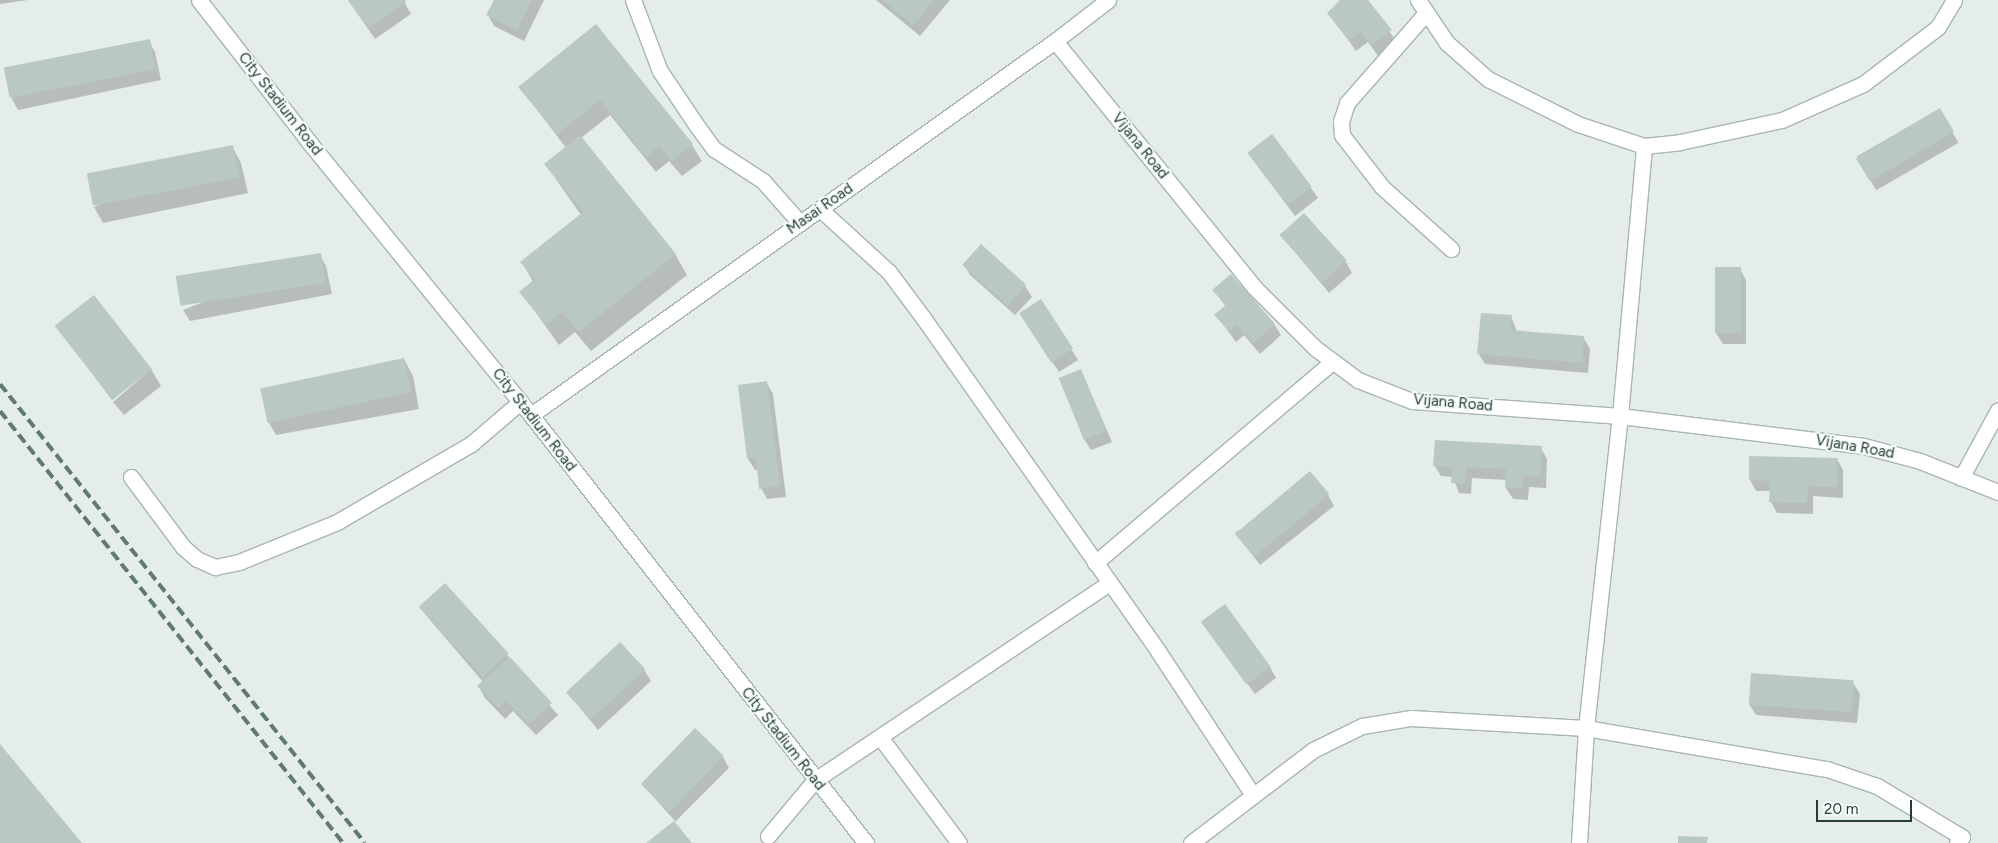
<!DOCTYPE html>
<style>
body{margin:0}
#map{position:relative;width:1998px;height:843px;overflow:hidden;background:#e5edea;font-family:Figtree,sans-serif}
div>[style]{position:absolute}
.shadow>*{inset:0;background:#0003;transform-origin:0 0}
.building>*{inset:0;background:#bac8c4;transform-origin:0 0}
.roads{filter:drop-shadow(1px 0 #a8b5b2) drop-shadow(-1px 0 #a8b5b2) drop-shadow(0 1px #a8b5b2) drop-shadow(0 -1px #a8b5b2)}
.street>*{height:15px;margin:-7.5px;padding:0 7.5px;transform-origin:7.5px;border-radius:7.5px;background:#fff}
.rail>*{height:4px;margin-top:-2px;transform-origin:0;background:repeating-linear-gradient(90deg,#607975 0 10px,transparent 0 15px)}
span{translate:-50% -50%;white-space:nowrap;text-align:center;line-height:1.15;-webkit-text-stroke:4px #f5faf8;paint-order:stroke}
.street-label{font-size:15px;color:#253e3a}
.scale{position:absolute;left:1816px;top:800px;width:96px;height:22px;box-sizing:border-box;border:2px solid #253e3a;border-top:0;padding-left:6px;font-size:15px;line-height:18px;white-space:nowrap;color:#253e3a;-webkit-text-stroke:4px #f5faf8;paint-order:stroke}
</style>
<div id="map">
<div class="shadow">
<i style="clip-path:polygon(0 0,28px 0,0 4px)"></i>
<i style="clip-path:polygon(348px 0,403px 0,411px 14px,375px 39px)"></i>
<i style="clip-path:polygon(495px 0,544px 0,524px 41px,494px 26px,488px 15px)"></i>
<i style="clip-path:polygon(876px 0,950px 0,920px 36px)"></i>
<i style="clip-path:polygon(1339px 0,1366px 0,1397px 42px,1378px 56px,1368px 42px,1356px 51px,1329px 13px,1341px 3px)"></i>
<i style="clip-path:polygon(596px 25px,692px 145px,702px 161px,682px 176px,669px 161px,656px 172px,610px 115px,581px 138px,675px 254px,687px 275px,591px 351px,575px 332px,559px 345px,521px 292px,533px 282px,522px 262px,581px 215px,546px 165px,566px 148px,520px 87px)"></i>
<i style="clip-path:polygon(149px 41px,155px 52px,161px 80px,18px 110px,12px 99px,6px 71px)"></i>
<i style="left:1939px;top:109px;width:39px;height:95px;rotate:60deg"></i>
<i style="clip-path:polygon(232px 146px,241px 163px,248px 193px,103px 223px,94px 207px)"></i>
<i style="clip-path:polygon(1249px 154px,1311px 188px,1318px 198px,1295px 216px)"></i>
<i style="clip-path:polygon(1281px 235px,1346px 262px,1352px 273px,1329px 293px)"></i>
<i style="clip-path:polygon(320px 255px,326px 266px,332px 294px,190px 321px,183px 310px)"></i>
<i style="clip-path:polygon(964px 264px,1025px 286px,1032px 297px,1015px 315px,970px 275px)"></i>
<i style="clip-path:polygon(1740px 269px,1746px 280px,1746px 344px,1723px 344px,1716px 333px)"></i>
<i style="clip-path:polygon(1214px 290px,1274px 324px,1281px 335px,1260px 354px,1244px 335px,1236px 342px,1216px 315px,1226px 307px)"></i>
<i style="clip-path:polygon(1040px 300px,1078px 360px,1059px 372px,1027px 324px)"></i>
<i style="clip-path:polygon(1511px 316px,1517px 332px,1583px 337px,1590px 349px,1588px 373px,1485px 364px,1478px 353px)"></i>
<i style="clip-path:polygon(57px 326px,151px 368px,112px 400px)"></i>
<i style="clip-path:polygon(404px 359px,413px 376px,419px 409px,276px 435px,267px 419px)"></i>
<i style="clip-path:polygon(151px 369px,161px 386px,124px 415px,113px 402px)"></i>
<i style="clip-path:polygon(1081px 370px,1112px 442px,1091px 450px,1084px 439px)"></i>
<i style="clip-path:polygon(766px 382px,773px 394px,786px 497px,767px 499px,761px 488px,758px 470px,755px 470px,748px 459px,739px 386px)"></i>
<i style="clip-path:polygon(1541px 448px,1547px 459px,1546px 488px,1529px 487px,1528px 500px,1513px 499px,1506px 488px,1507px 480px,1472px 478px,1471px 494px,1459px 493px,1453px 477px,1441px 476px,1434px 465px)"></i>
<i style="clip-path:polygon(1837px 459px,1843px 470px,1843px 498px,1813px 496px,1813px 514px,1777px 513px,1771px 502px,1771px 491px,1756px 491px,1750px 480px)"></i>
<i style="clip-path:polygon(1328px 495px,1334px 506px,1260px 565px,1235px 532px)"></i>
<i style="clip-path:polygon(419px 607px,507px 655px,558px 715px,536px 735px,513px 711px,505px 719px,485px 698px,479px 687px,483px 682px)"></i>
<i style="clip-path:polygon(1202px 622px,1270px 667px,1276px 678px,1255px 694px)"></i>
<i style="clip-path:polygon(644px 670px,651px 681px,598px 730px,568px 693px)"></i>
<i style="clip-path:polygon(1853px 683px,1860px 694px,1857px 723px,1756px 715px,1749px 704px)"></i>
<i style="clip-path:polygon(723px 757px,729px 768px,674px 823px,691px 843px,648px 843px,675px 821px,642px 784px)"></i>
</div>
<div class="building">
<i style="clip-path:polygon(348px 0,405px 0,406px 2px,368px 28px)"></i>
<i style="clip-path:polygon(494px 0,532px 0,517px 30px,486px 15px)"></i>
<i style="clip-path:polygon(882px 0,934px 0,913px 25px)"></i>
<i style="clip-path:polygon(1340px 0,1368px 0,1392px 30px,1371px 46px,1360px 32px,1349px 41px,1327px 13px)"></i>
<i style="clip-path:polygon(596px 24px,693px 144px,672px 161px,659px 146px,646px 157px,600px 100px,557px 134px,518px 87px)"></i>
<i style="left:150px;top:39px;width:31px;height:149px;rotate:79deg"></i>
<i style="left:1940px;top:108px;width:27px;height:98px;rotate:59deg"></i>
<i style="left:1272px;top:134px;width:66px;height:31px;rotate:53deg"></i>
<i style="clip-path:polygon(580px 135px,676px 254px,579px 332px,562px 312px,546px 325px,519px 292px,535px 279px,520px 262px,583px 212px,544px 164px)"></i>
<i style="left:233px;top:145px;width:33px;height:149px;rotate:79deg"></i>
<i style="left:1304px;top:213px;width:64px;height:33px;rotate:48deg"></i>
<i style="left:981px;top:244px;width:61px;height:28px;rotate:42deg"></i>
<i style="left:321px;top:253px;width:30px;height:147px;rotate:81deg"></i>
<i style="left:1715px;top:267px;width:26px;height:66px"></i>
<i style="clip-path:polygon(1231px 274px,1275px 324px,1253px 343px,1237px 325px,1229px 331px,1214px 315px,1226px 305px,1212px 290px)"></i>
<i style="left:94px;top:295px;width:94px;height:50px;rotate:52deg"></i>
<i style="left:1041px;top:299px;width:59px;height:26px;rotate:57deg"></i>
<i style="clip-path:polygon(1481px 313px,1512px 315px,1510px 330px,1584px 336px,1582px 363px,1477px 354px)"></i>
<i style="left:404px;top:358px;width:35px;height:147px;rotate:78deg"></i>
<i style="left:1081px;top:369px;width:67px;height:24px;rotate:68deg"></i>
<i style="clip-path:polygon(767px 381px,780px 486px,759px 489px,756px 458px,747px 459px,738px 385px)"></i>
<i style="clip-path:polygon(1435px 440px,1542px 446px,1540px 477px,1523px 476px,1523px 489px,1505px 488px,1506px 469px,1466px 467px,1465px 484px,1451px 483px,1452px 467px,1433px 466px)"></i>
<i style="clip-path:polygon(1749px 456px,1838px 458px,1837px 487px,1808px 486px,1807px 503px,1769px 502px,1770px 481px,1749px 480px)"></i>
<i style="left:1310px;top:471px;width:30px;height:98px;rotate:50deg"></i>
<i style="left:445px;top:583px;width:95px;height:35px;rotate:48deg"></i>
<i style="left:1225px;top:604px;width:78px;height:30px;rotate:54deg"></i>
<i style="left:620px;top:642px;width:37px;height:74px;rotate:47deg"></i>
<i style="clip-path:polygon(510px 657px,552px 703px,529px 724px,506px 701px,498px 708px,477px 686px)"></i>
<i style="left:1751px;top:673px;width:103px;height:32px;rotate:4deg"></i>
<i style="left:695px;top:728px;width:40px;height:78px;rotate:44deg"></i>
<i style="clip-path:polygon(0 744px,82px 843px,0 843px)"></i>
<i style="clip-path:polygon(674px 821px,692px 843px,646px 843px)"></i>
<i style="clip-path:polygon(1678px 836px,1708px 837px,1707px 843px,1678px 843px)"></i>
</div>
<div class="roads">
<div class="street">
<i style="left:199px;top:0;width:180px;rotate:52.2deg"></i>
<i style="left:309px;top:142px;width:352px;rotate:50.9deg"></i>
<i style="left:531px;top:415px;width:544px;rotate:51.95deg"></i>
<i style="left:633px;top:0;width:76px;rotate:69.2deg"></i>
<i style="left:660px;top:71px;width:66px;rotate:56.1deg"></i>
<i style="left:697px;top:126px;width:29px;rotate:54deg"></i>
<i style="left:714px;top:149px;width:59px;rotate:33.1deg"></i>
<i style="left:763px;top:181px;width:56px;rotate:48.6deg"></i>
<i style="left:1418px;top:0;width:52px;rotate:56deg"></i>
<i style="left:1447px;top:43px;width:55px;rotate:41.3deg"></i>
<i style="left:1488px;top:79px;width:101px;rotate:26.6deg"></i>
<i style="left:1578px;top:124px;width:70px;rotate:18.4deg"></i>
<i style="left:1644px;top:146px;width:36px;rotate:-6deg"></i>
<i style="left:1680px;top:142px;width:104px;rotate:-12.2deg"></i>
<i style="left:1782px;top:120px;width:89px;rotate:-24deg"></i>
<i style="left:1863px;top:84px;width:94px;rotate:-37.2deg"></i>
<i style="left:1938px;top:27px;width:31px;rotate:-59deg"></i>
<i style="left:1426px;top:13px;width:120px;rotate:131.3deg"></i>
<i style="left:1347px;top:103px;width:19px;rotate:108deg"></i>
<i style="left:1341px;top:121px;width:14px;rotate:86deg"></i>
<i style="left:1342px;top:135px;width:66px;rotate:52.4deg"></i>
<i style="left:1382px;top:187px;width:93px;rotate:41.9deg"></i>
<i style="left:1055px;top:41px;width:316px;rotate:51deg"></i>
<i style="left:1254px;top:287px;width:86px;rotate:45deg"></i>
<i style="left:1315px;top:348px;width:54px;rotate:36.7deg"></i>
<i style="left:1358px;top:380px;width:58px;rotate:21.3deg"></i>
<i style="left:1412px;top:401px;width:209px;rotate:4.1deg"></i>
<i style="left:1620px;top:416px;width:246px;rotate:7deg"></i>
<i style="left:1864px;top:446px;width:58px;rotate:15deg"></i>
<i style="left:1920px;top:461px;width:84px;rotate:21.7deg"></i>
<i style="left:820px;top:209px;width:93px;rotate:42.4deg"></i>
<i style="left:889px;top:272px;width:59px;rotate:53.3deg"></i>
<i style="left:924px;top:319px;width:406px;rotate:54.8deg"></i>
<i style="left:1158px;top:651px;width:173px;rotate:56.6deg"></i>
<i style="left:531px;top:415px;width:644px;rotate:-35.52deg"></i>
<i style="left:1055px;top:41px;width:67px;rotate:-37.7deg"></i>
<i style="left:131px;top:477px;width:87px;rotate:53.4deg"></i>
<i style="left:183px;top:547px;width:18px;rotate:41deg"></i>
<i style="left:197px;top:559px;width:20px;rotate:24deg"></i>
<i style="left:215px;top:567px;width:25px;rotate:-12deg"></i>
<i style="left:239px;top:562px;width:106px;rotate:-22.2deg"></i>
<i style="left:337px;top:522px;width:155px;rotate:-30.2deg"></i>
<i style="left:471px;top:444px;width:65px;rotate:-40.6deg"></i>
<i style="left:1961px;top:478px;width:77px;rotate:-61.4deg"></i>
<i style="left:1095px;top:563px;width:312px;rotate:-40.3deg"></i>
<i style="left:880px;top:737px;width:132px;rotate:53.3deg"></i>
<i style="left:768px;top:836px;width:73px;rotate:-50deg"></i>
<i style="left:815px;top:780px;width:354px;rotate:-33.8deg"></i>
<i style="left:1191px;top:843px;width:153px;rotate:-37.3deg"></i>
<i style="left:1313px;top:750px;width:55px;rotate:-26.1deg"></i>
<i style="left:1362px;top:726px;width:50px;rotate:-9.3deg"></i>
<i style="left:1411px;top:718px;width:175px;rotate:3.3deg"></i>
<i style="left:1586px;top:728px;width:244px;rotate:9.7deg"></i>
<i style="left:1827px;top:769px;width:53px;rotate:18.8deg"></i>
<i style="left:1877px;top:786px;width:99px;rotate:31deg"></i>
<i style="left:1962px;top:837px;width:8px;rotate:130deg"></i>
<i style="left:1579px;top:843px;width:115px;rotate:-86.5deg"></i>
<i style="left:1586px;top:728px;width:314px;rotate:-83.8deg"></i>
<i style="left:1620px;top:416px;width:271px;rotate:-84.9deg"></i>
</div>
</div>
<div class="rail">
<i style="left:0;top:384px;width:586px;rotate:51.51deg"></i>
<i style="left:0;top:411px;width:552px;rotate:51.55deg"></i>
</div>
<div class="street-label">
<span style="left:280px;top:104px;rotate:52deg">City Stadium Road</span>
<span style="left:1140px;top:146px;rotate:51deg">Vijana Road</span>
<span style="left:820px;top:209px;rotate:-35deg">Masai Road</span>
<span style="left:1453px;top:403px;rotate:5deg">Vijana Road</span>
<span style="left:534px;top:420px;rotate:52deg">City Stadium Road</span>
<span style="left:1855px;top:447px;rotate:10deg">Vijana Road</span>
<span style="left:783px;top:739px;rotate:52deg">City Stadium Road</span>
</div>
<div class="scale">20 m</div>
</div>
